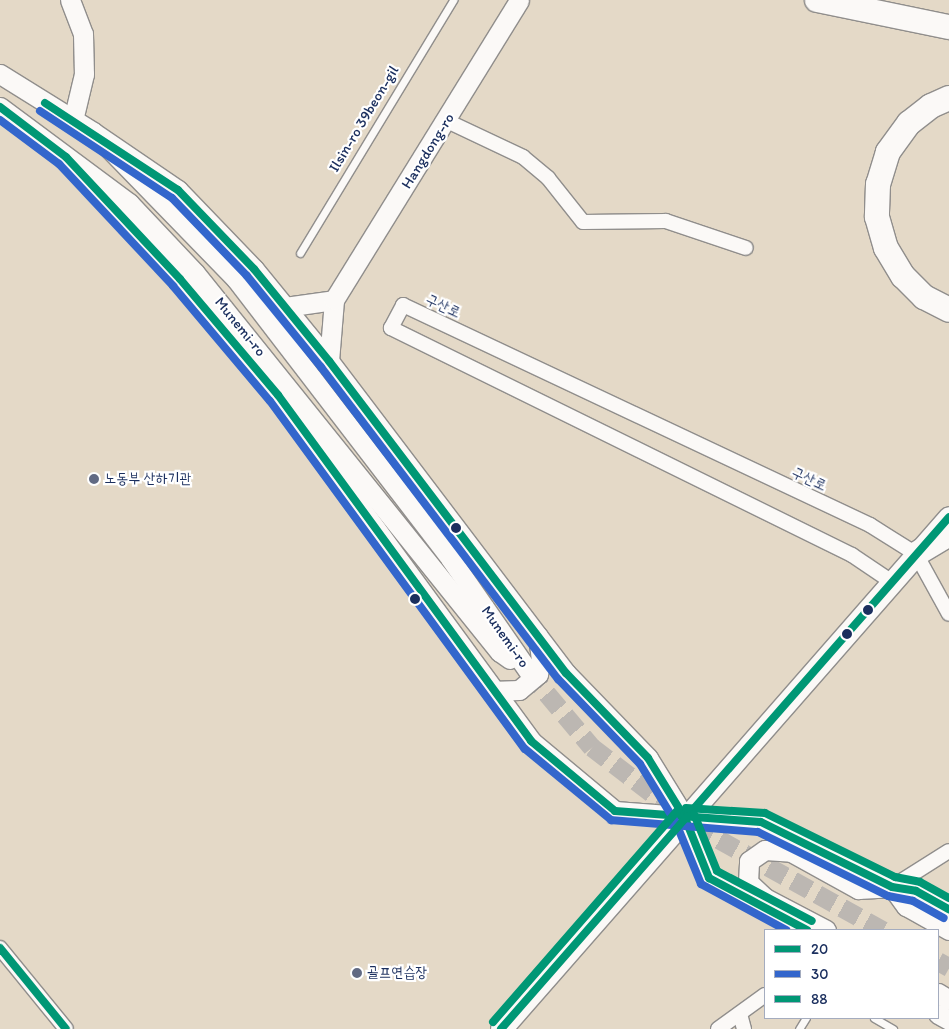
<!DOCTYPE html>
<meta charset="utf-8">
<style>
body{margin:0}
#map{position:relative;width:949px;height:1029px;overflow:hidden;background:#e4d9c7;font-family:Itim,"Poor Story",sans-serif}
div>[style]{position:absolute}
.secondary-tunnel>*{height:19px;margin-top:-9.5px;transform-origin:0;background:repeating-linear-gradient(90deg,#bcb7b2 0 19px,transparent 0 28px)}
.roads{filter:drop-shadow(1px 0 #908e8c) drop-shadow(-1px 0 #908e8c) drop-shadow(0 1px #908e8c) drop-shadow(0 -1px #908e8c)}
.lane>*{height:7px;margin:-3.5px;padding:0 3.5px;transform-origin:3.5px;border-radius:3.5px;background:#fbf9f7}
.street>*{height:14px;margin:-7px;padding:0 7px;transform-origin:7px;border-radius:7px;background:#fbf9f7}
.secondary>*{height:19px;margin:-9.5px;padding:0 9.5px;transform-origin:9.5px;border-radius:9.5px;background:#fbf9f7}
.primary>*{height:21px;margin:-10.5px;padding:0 10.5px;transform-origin:10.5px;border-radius:10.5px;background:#fbf9f7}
.highway>*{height:24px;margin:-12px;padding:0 12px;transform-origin:12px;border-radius:12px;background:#fbf9f7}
.bus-1>*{height:8px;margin:-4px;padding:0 4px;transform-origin:4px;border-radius:4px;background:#009775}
.bus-2>*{height:8px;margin:-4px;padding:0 4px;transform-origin:4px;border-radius:4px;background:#36c}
.bus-3>*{height:8px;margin:-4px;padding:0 4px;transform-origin:4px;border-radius:4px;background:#009775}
.bus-4>*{height:8px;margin:-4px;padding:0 4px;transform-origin:4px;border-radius:4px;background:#009775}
.dots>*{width:14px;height:14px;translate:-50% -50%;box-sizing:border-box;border:2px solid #fff;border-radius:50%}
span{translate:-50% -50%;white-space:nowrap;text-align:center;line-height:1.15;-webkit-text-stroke:4.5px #fff;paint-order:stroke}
.street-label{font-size:15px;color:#1b2f5e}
.poi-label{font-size:15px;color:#1b2f5e}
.left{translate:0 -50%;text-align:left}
.legend{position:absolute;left:764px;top:929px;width:175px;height:90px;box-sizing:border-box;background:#fff;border:1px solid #a4acbf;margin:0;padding:6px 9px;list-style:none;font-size:15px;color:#1b2f5e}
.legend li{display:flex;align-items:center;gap:10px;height:25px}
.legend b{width:25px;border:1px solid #a4acbf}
</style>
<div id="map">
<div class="secondary-tunnel">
<i style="left:529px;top:672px;width:98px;rotate:50deg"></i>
<i style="left:592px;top:747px;width:130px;rotate:37.5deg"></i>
<i style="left:695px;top:826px;width:215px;rotate:29deg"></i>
<i style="left:938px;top:961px;width:13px;rotate:29deg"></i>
</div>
<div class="roads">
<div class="lane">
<i style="left:300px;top:253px;width:296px;rotate:-58.8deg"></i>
<i style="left:874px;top:1018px;width:22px;rotate:30deg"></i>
<i style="left:799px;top:1029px;width:13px;rotate:-58deg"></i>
</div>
<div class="street">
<i style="left:447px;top:121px;width:84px;rotate:25.3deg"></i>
<i style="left:523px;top:157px;width:33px;rotate:40deg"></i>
<i style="left:548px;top:178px;width:56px;rotate:51.5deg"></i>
<i style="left:583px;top:222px;width:83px;rotate:-0.7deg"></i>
<i style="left:666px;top:221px;width:84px;rotate:18.6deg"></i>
<i style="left:892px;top:582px;width:48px;rotate:-146deg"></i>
<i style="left:852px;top:555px;width:514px;rotate:-153.78deg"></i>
<i style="left:391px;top:328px;width:26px;rotate:-62deg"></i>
<i style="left:403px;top:305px;width:516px;rotate:25.22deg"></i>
<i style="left:870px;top:525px;width:54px;rotate:32.2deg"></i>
<i style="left:916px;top:554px;width:68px;rotate:61.2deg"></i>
<i style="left:892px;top:887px;width:67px;rotate:-32.3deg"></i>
<i style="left:0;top:948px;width:104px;rotate:50.8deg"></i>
<i style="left:740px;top:1014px;width:16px;rotate:75deg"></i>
<i style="left:718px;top:1029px;width:58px;rotate:-35.9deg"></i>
</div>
<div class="secondary">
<i style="left:70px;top:0;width:36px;rotate:69deg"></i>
<i style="left:83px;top:34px;width:40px;rotate:88.6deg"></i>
<i style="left:84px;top:74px;width:47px;rotate:103.4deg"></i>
<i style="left:0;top:74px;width:110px;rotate:31.9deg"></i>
<i style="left:93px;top:132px;width:205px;rotate:45.8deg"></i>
<i style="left:236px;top:279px;width:352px;rotate:52.5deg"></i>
<i style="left:450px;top:558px;width:139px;rotate:55.3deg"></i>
<i style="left:0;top:107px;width:161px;rotate:36.7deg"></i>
<i style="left:129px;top:203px;width:96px;rotate:46.7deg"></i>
<i style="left:195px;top:273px;width:486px;rotate:51.2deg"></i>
<i style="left:500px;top:652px;width:12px;rotate:35deg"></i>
<i style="left:93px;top:132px;width:103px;rotate:34.3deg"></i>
<i style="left:178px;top:190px;width:110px;rotate:46.1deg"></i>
<i style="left:254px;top:269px;width:119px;rotate:50.8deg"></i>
<i style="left:329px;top:361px;width:392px;rotate:52.8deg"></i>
<i style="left:566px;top:673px;width:118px;rotate:46deg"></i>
<i style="left:648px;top:758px;width:70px;rotate:58.3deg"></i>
<i style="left:685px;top:818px;width:65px;rotate:68.2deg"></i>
<i style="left:709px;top:878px;width:111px;rotate:28deg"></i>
<i style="left:66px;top:157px;width:167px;rotate:46.9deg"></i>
<i style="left:180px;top:279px;width:152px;rotate:49.8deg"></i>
<i style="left:278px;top:395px;width:429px;rotate:53.8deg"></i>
<i style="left:531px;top:741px;width:109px;rotate:39.8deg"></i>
<i style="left:615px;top:811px;width:146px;rotate:4.3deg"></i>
<i style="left:761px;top:822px;width:146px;rotate:26.4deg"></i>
<i style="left:892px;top:887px;width:24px;rotate:9deg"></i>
<i style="left:916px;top:891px;width:38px;rotate:29deg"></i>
<i style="left:285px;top:307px;width:49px;rotate:-8.1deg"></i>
<i style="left:329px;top:361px;width:61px;rotate:-85.3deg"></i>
<i style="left:334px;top:300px;width:352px;rotate:-58.3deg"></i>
<i style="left:491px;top:691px;width:28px;rotate:-2deg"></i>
<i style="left:519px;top:690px;width:25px;rotate:-40deg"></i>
<i style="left:538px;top:674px;width:14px;rotate:-78deg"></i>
<i style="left:541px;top:660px;width:24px;rotate:-97deg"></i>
<i style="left:892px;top:887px;width:24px;rotate:54deg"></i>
<i style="left:906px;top:906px;width:49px;rotate:29.2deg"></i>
<i style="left:826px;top:930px;width:69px;rotate:-152.3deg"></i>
<i style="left:765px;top:898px;width:23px;rotate:-137deg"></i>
<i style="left:748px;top:882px;width:21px;rotate:-87deg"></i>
<i style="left:749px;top:861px;width:19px;rotate:-35deg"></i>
<i style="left:765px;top:850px;width:26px;rotate:4deg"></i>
<i style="left:791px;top:852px;width:77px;rotate:28.9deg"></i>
<i style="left:858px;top:889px;width:33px;rotate:-3deg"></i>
<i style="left:938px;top:993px;width:13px;rotate:32deg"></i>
<i style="left:938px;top:1014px;width:13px;rotate:29deg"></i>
</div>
<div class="primary">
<i style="left:501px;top:1029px;width:680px;rotate:-48.81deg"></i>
</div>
<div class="highway">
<i style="left:817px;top:0;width:135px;rotate:11.6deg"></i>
<i style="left:949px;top:98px;width:20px;rotate:156deg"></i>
<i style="left:931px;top:106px;width:28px;rotate:142deg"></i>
<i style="left:909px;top:123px;width:36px;rotate:126deg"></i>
<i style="left:888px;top:152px;width:34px;rotate:107deg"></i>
<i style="left:878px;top:184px;width:33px;rotate:92deg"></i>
<i style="left:877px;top:217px;width:32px;rotate:74deg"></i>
<i style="left:886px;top:248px;width:33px;rotate:59deg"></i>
<i style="left:903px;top:276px;width:30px;rotate:45deg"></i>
<i style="left:924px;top:297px;width:28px;rotate:27deg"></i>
<i style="left:916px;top:554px;width:39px;rotate:-31deg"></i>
</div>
</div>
<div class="bus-1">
<i style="left:45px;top:103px;width:159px;rotate:33.2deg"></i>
<i style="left:178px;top:190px;width:110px;rotate:46.1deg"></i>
<i style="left:254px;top:269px;width:119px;rotate:50.8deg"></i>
<i style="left:329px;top:361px;width:392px;rotate:52.8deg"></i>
<i style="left:566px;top:673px;width:118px;rotate:46deg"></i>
<i style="left:648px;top:758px;width:70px;rotate:58.3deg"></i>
<i style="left:685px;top:818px;width:65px;rotate:68.2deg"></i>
<i style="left:709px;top:878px;width:111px;rotate:28deg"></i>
<i style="left:0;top:107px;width:83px;rotate:37.1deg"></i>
<i style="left:66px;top:157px;width:167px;rotate:46.9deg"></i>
<i style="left:180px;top:279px;width:152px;rotate:49.8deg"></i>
<i style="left:278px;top:395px;width:429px;rotate:53.8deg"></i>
<i style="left:531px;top:741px;width:109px;rotate:39.8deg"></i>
<i style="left:615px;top:811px;width:146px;rotate:4.3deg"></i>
<i style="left:761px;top:822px;width:146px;rotate:26.4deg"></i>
<i style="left:892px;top:887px;width:24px;rotate:9deg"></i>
<i style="left:916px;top:891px;width:38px;rotate:29deg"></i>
<i style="left:0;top:948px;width:104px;rotate:50.8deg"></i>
</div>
<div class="bus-2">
<i style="left:40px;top:111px;width:158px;rotate:33.4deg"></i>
<i style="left:172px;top:198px;width:108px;rotate:46.1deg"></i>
<i style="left:247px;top:276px;width:117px;rotate:50.9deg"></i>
<i style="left:321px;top:367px;width:392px;rotate:52.8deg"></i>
<i style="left:558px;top:679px;width:118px;rotate:46deg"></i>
<i style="left:640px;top:764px;width:69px;rotate:58.6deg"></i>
<i style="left:676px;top:823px;width:66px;rotate:67.7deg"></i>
<i style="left:701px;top:884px;width:97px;rotate:28.4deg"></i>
<i style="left:0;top:120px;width:74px;rotate:36.7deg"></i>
<i style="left:59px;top:164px;width:167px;rotate:46.9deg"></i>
<i style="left:173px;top:286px;width:150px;rotate:49.9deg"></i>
<i style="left:270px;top:401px;width:431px;rotate:53.8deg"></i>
<i style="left:525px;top:749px;width:112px;rotate:39.5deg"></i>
<i style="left:611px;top:820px;width:147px;rotate:4.7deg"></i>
<i style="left:758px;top:832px;width:145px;rotate:26.2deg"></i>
<i style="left:888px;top:896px;width:25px;rotate:11deg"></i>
<i style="left:913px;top:901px;width:35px;rotate:29deg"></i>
</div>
<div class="bus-3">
<i style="left:501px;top:1029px;width:680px;rotate:-48.81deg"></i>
</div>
<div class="bus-4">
<i style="left:686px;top:808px;width:79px;rotate:3.6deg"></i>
<i style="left:765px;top:813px;width:145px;rotate:26.2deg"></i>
<i style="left:895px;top:877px;width:25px;rotate:11deg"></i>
<i style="left:920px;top:882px;width:33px;rotate:29deg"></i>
<i style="left:694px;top:814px;width:61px;rotate:68deg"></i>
<i style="left:717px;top:871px;width:107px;rotate:27.8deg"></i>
<i style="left:493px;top:1022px;width:280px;rotate:-48.9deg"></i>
</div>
<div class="dots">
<i style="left:94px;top:479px;background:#616a83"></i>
<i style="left:456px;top:528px;background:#1b2f5e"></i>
<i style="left:415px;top:599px;background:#1b2f5e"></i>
<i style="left:868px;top:610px;background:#1b2f5e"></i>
<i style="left:847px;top:634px;background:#1b2f5e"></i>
<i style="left:357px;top:973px;background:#616a83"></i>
</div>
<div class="street-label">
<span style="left:364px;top:119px;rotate:-59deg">Ilsin-ro 39beon-gil</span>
<span style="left:428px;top:151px;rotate:-58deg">Hangdong-ro</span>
<span style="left:443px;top:306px;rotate:25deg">구산로</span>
<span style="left:240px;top:327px;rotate:51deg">Munemi-ro</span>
<span style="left:809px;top:479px;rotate:25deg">구산로</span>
<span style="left:505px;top:637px;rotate:55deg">Munemi-ro</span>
</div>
<div class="poi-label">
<span class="left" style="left:104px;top:479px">노동부 산하기관</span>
<span class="left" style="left:367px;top:973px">골프연습장</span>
</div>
<ul class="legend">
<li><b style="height:6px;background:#009775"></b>20</li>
<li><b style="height:6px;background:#36c"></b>30</li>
<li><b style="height:6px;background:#009775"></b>88</li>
</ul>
</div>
